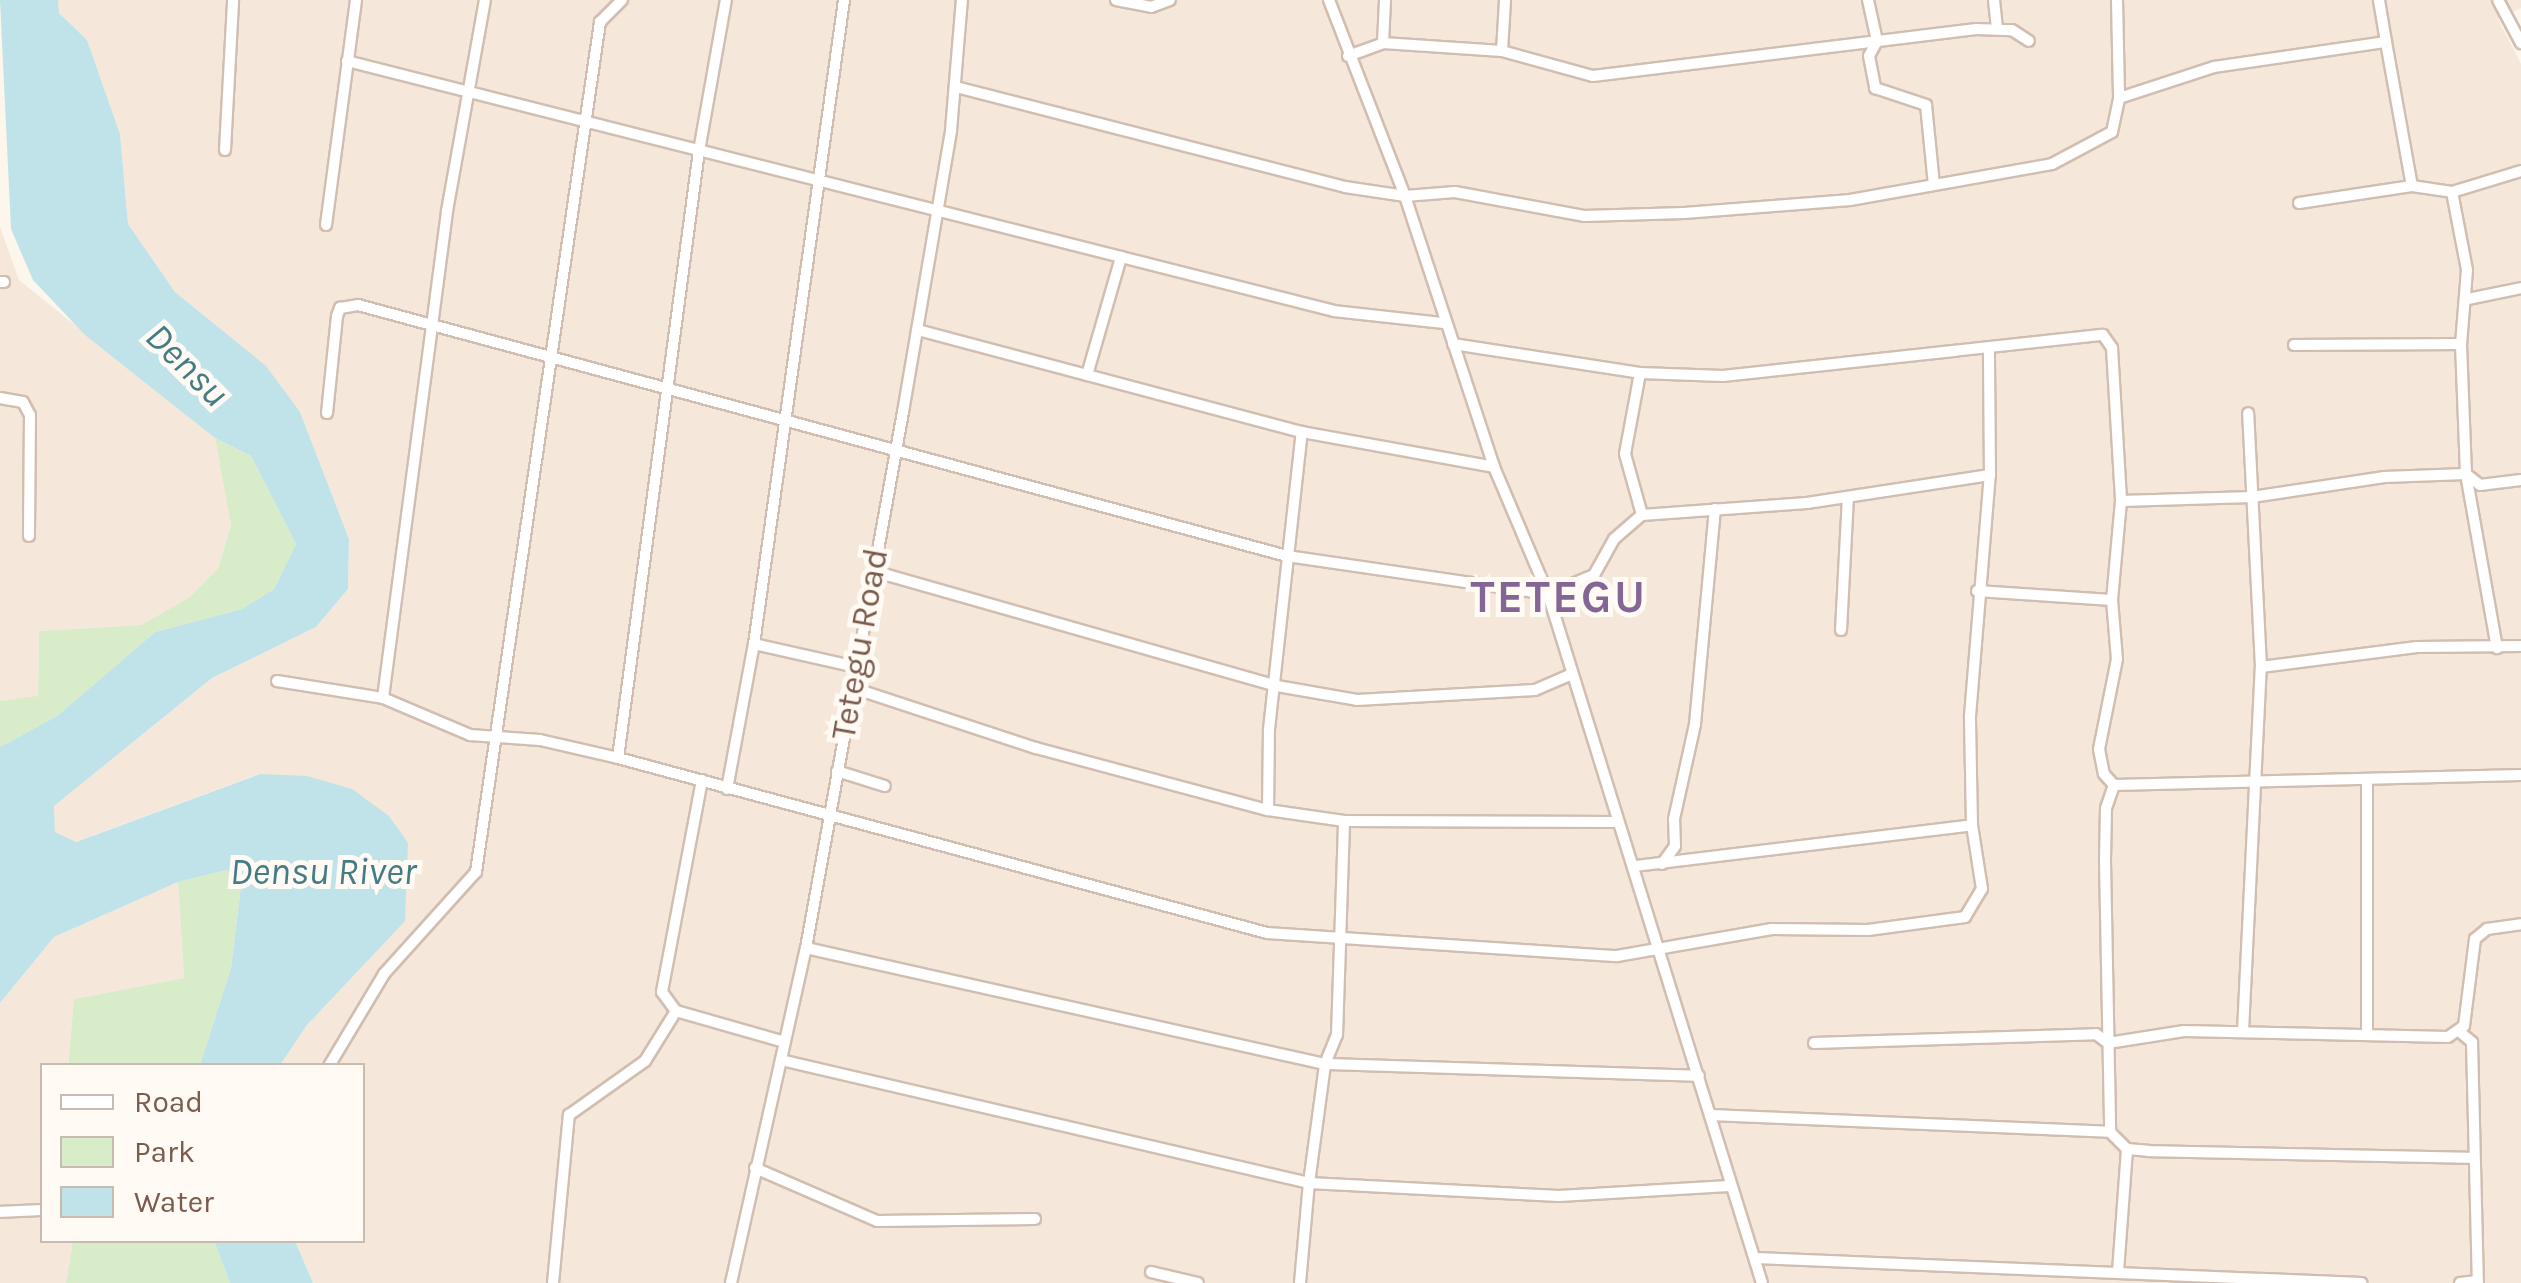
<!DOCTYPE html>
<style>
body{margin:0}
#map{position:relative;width:2521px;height:1283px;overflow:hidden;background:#fdf6ec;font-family:Karla,sans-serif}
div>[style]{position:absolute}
.residential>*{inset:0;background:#f5e8da}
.green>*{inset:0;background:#d8ecc9}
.water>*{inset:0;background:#bfe3e8}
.roads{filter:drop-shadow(2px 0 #d1beb0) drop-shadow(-2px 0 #d1beb0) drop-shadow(0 2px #d1beb0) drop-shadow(0 -2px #d1beb0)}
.minor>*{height:10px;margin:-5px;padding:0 5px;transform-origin:5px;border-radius:5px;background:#fff}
span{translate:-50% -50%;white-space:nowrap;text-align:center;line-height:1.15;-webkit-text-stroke:10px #fffaf3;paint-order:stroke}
.street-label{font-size:35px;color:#7a5c4d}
.water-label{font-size:38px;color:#437c86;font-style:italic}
.district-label{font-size:45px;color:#846695;font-weight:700;letter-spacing:2.5px}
.legend{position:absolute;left:40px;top:1063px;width:325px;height:180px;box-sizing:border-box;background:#fffaf3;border:2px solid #cabbb1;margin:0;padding:12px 18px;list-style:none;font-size:30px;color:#7a5c4d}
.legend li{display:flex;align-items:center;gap:20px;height:50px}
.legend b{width:50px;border:2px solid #cabbb1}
</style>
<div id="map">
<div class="residential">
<i style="clip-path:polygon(58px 0,2521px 0,2521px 8px,2498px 19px,2521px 64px,2521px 1283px,313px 1283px,295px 1241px,362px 1240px,362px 1066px,280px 1065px,307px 1025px,404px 921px,259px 774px,75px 842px,55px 832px,54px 806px,212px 678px,316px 627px,348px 589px,349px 539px,300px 412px,265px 366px,175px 292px,128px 224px,120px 134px,87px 40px,59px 13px)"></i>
<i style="clip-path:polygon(0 227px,19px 280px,215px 438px,231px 526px,218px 568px,190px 597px,141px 625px,39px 631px,38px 697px,0 701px)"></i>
<i style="clip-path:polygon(178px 882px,184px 978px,74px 999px,68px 1065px,42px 1066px,42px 1240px,73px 1241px,66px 1283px,0 1283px,0 1003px,54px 937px)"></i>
</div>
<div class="green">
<i style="clip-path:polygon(215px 438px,251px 456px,296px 544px,274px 589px,242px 609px,155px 632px,57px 716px,0 747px,0 701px,38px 696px,39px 631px,141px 625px,190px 597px,218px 568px,231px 526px)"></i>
<i style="clip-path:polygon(227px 870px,241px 886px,231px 968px,200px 1065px,68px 1066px,74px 999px,184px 978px,178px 882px)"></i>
<i style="clip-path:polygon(73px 1240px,214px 1241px,230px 1283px,66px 1283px)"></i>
</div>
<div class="water">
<i style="clip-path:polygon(0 0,58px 0,59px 13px,87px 40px,120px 134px,128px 224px,175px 292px,266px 366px,300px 412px,349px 539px,348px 589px,316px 627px,212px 678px,54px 806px,55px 832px,76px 842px,260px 774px,307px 776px,352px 789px,389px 816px,408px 843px,405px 921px,307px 1025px,280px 1065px,200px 1065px,231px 968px,241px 886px,227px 870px,178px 882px,54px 937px,0 1003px,0 747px,57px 716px,155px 632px,242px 609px,274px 589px,296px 544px,251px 456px,215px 438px,85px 335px,33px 280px,11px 229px)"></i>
<i style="clip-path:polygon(214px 1241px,295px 1241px,313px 1283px,230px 1283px)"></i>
</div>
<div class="roads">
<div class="minor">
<i style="left:1116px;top:0;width:36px;rotate:11deg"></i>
<i style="left:1151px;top:7px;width:20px;rotate:-20deg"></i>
<i style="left:1329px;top:0;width:210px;rotate:68.8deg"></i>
<i style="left:1405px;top:196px;width:285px;rotate:71.8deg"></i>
<i style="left:1494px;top:467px;width:138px;rotate:67deg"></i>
<i style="left:1548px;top:594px;width:721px;rotate:72.75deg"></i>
<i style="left:1868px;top:0;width:42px;rotate:77.6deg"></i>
<i style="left:1877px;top:41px;width:17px;rotate:118deg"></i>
<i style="left:1869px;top:56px;width:33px;rotate:79deg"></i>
<i style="left:1875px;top:88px;width:54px;rotate:18.4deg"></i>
<i style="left:1926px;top:105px;width:80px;rotate:84.3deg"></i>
<i style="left:1994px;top:0;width:28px;rotate:84deg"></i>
<i style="left:2117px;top:0;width:98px;rotate:88.8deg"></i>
<i style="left:2498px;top:0;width:49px;rotate:61.9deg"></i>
<i style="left:2386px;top:42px;width:146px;rotate:79.8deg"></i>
<i style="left:1383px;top:43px;width:43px;rotate:-87.3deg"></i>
<i style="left:1502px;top:51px;width:51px;rotate:-86.6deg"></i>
<i style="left:1348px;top:56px;width:37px;rotate:-20deg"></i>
<i style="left:1383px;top:43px;width:119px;rotate:3.8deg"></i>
<i style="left:1502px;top:51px;width:94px;rotate:15.4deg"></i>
<i style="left:1593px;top:76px;width:386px;rotate:-7deg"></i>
<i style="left:1976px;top:29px;width:36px;rotate:2deg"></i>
<i style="left:2012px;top:30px;width:20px;rotate:33deg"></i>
<i style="left:347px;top:61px;width:1018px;rotate:14.21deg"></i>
<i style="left:1334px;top:311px;width:110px;rotate:6.3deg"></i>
<i style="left:956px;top:87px;width:402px;rotate:14.4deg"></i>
<i style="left:1345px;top:187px;width:61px;rotate:8.5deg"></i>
<i style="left:1405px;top:196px;width:50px;rotate:-4.6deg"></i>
<i style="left:1455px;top:192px;width:131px;rotate:10.5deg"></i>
<i style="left:1584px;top:216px;width:100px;rotate:-1.7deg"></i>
<i style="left:1684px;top:213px;width:167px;rotate:-4.5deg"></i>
<i style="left:1850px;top:200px;width:205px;rotate:-10.1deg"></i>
<i style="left:2052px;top:164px;width:68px;rotate:-28.1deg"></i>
<i style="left:2112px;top:132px;width:35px;rotate:-78deg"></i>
<i style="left:2119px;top:98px;width:100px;rotate:-18.1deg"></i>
<i style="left:2214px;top:67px;width:174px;rotate:-8.3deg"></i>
<i style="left:2386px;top:42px;width:43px;rotate:-99.5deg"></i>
<i style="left:225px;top:150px;width:150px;rotate:-86.9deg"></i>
<i style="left:2452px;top:192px;width:79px;rotate:79.1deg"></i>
<i style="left:2467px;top:270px;width:74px;rotate:94.6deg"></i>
<i style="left:2461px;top:344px;width:130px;rotate:87.8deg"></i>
<i style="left:2466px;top:474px;width:177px;rotate:79.9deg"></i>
<i style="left:2299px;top:203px;width:114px;rotate:-8.6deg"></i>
<i style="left:2412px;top:186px;width:40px;rotate:8.5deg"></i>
<i style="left:2452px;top:192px;width:72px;rotate:-16.9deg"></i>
<i style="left:326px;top:225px;width:227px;rotate:-82.4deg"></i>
<i style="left:0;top:282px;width:4px"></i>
<i style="left:2468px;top:299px;width:54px;rotate:-11.7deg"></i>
<i style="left:918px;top:330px;width:397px;rotate:14.9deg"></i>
<i style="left:1302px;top:432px;width:195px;rotate:10.3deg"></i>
<i style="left:1453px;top:344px;width:189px;rotate:8.8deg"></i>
<i style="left:1640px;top:373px;width:83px;rotate:2.1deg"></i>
<i style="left:1723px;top:376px;width:382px;rotate:-6.2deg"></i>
<i style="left:2103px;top:335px;width:16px;rotate:55deg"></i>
<i style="left:2112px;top:348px;width:153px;rotate:86.6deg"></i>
<i style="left:2294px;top:345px;width:167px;rotate:-0.3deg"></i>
<i style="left:1640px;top:373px;width:82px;rotate:100.5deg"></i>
<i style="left:1625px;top:454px;width:63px;rotate:74.4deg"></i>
<i style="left:1087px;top:375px;width:123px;rotate:-73.9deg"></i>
<i style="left:0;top:398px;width:23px;rotate:10deg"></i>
<i style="left:23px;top:402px;width:15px;rotate:62deg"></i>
<i style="left:30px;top:415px;width:121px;rotate:90.5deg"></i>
<i style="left:327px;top:413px;width:98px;rotate:-84.1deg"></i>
<i style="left:337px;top:316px;width:9px;rotate:-69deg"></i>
<i style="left:340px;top:308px;width:18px;rotate:-9deg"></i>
<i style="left:358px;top:305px;width:962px;rotate:15.12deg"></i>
<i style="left:1287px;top:556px;width:264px;rotate:8.3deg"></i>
<i style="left:1548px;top:594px;width:50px;rotate:-22.4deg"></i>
<i style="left:1594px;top:575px;width:41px;rotate:-60.9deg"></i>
<i style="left:1614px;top:539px;width:37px;rotate:-41deg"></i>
<i style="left:1642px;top:515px;width:165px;rotate:-4.2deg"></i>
<i style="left:1807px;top:503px;width:185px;rotate:-8.7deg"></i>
<i style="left:873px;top:571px;width:420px;rotate:15.9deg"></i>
<i style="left:1277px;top:686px;width:81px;rotate:9.9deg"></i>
<i style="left:1357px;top:700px;width:178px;rotate:-3.2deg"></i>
<i style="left:1535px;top:690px;width:40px;rotate:-23.4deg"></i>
<i style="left:1977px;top:591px;width:135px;rotate:3.8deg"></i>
<i style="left:2112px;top:600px;width:59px;rotate:85.2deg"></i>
<i style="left:2117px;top:659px;width:92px;rotate:101.3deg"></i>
<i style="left:2099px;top:749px;width:25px;rotate:79deg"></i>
<i style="left:2104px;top:774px;width:15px;rotate:48deg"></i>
<i style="left:2114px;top:785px;width:407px;rotate:-1.4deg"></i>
<i style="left:2112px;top:600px;width:99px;rotate:-84.8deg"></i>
<i style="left:2121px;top:501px;width:131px;rotate:-1.7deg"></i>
<i style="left:2252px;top:497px;width:134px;rotate:-8.6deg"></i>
<i style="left:2384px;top:477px;width:82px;rotate:-2.1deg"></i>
<i style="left:2466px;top:474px;width:18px;rotate:38deg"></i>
<i style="left:2480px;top:485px;width:41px;rotate:-7deg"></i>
<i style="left:1841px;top:630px;width:132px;rotate:-87deg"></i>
<i style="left:754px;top:644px;width:105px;rotate:12.7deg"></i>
<i style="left:2261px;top:667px;width:157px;rotate:-7.3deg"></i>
<i style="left:2417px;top:647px;width:104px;rotate:-0.6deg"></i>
<i style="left:277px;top:681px;width:107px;rotate:9.1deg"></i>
<i style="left:383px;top:698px;width:95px;rotate:23deg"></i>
<i style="left:470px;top:735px;width:70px;rotate:4.1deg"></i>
<i style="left:540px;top:740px;width:80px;rotate:13deg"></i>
<i style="left:618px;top:758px;width:672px;rotate:15.09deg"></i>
<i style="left:1267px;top:933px;width:351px;rotate:3.8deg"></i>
<i style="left:1617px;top:956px;width:157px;rotate:-9.9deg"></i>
<i style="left:1772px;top:929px;width:96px;rotate:0.6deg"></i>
<i style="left:1868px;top:930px;width:98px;rotate:-7.6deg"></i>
<i style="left:1965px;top:917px;width:33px;rotate:-59deg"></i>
<i style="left:1982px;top:889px;width:65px;rotate:-98.9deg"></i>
<i style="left:1972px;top:825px;width:109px;rotate:-91.1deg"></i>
<i style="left:1970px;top:716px;width:242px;rotate:-85.3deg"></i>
<i style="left:1990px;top:475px;width:122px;rotate:-90.5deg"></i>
<i style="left:853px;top:688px;width:193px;rotate:18.2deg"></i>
<i style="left:1036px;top:748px;width:240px;rotate:15deg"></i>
<i style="left:1268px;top:810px;width:77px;rotate:8.2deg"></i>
<i style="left:1344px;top:821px;width:273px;rotate:0.2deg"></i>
<i style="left:383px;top:698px;width:491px;rotate:-82.5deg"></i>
<i style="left:447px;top:211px;width:214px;rotate:-79.8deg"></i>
<i style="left:618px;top:758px;width:612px;rotate:-82.4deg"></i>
<i style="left:699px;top:151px;width:153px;rotate:-79.9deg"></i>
<i style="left:837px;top:771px;width:50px;rotate:17.4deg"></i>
<i style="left:702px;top:780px;width:216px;rotate:100.7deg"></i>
<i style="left:662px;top:992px;width:24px;rotate:54deg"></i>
<i style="left:676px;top:1011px;width:113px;rotate:15.9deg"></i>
<i style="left:2114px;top:785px;width:24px;rotate:109deg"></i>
<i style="left:2106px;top:808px;width:53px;rotate:91.1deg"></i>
<i style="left:2105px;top:861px;width:271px;rotate:88.9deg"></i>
<i style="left:2110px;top:1132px;width:24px;rotate:45deg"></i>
<i style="left:2127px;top:1149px;width:21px;rotate:5deg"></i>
<i style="left:2148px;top:1151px;width:325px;rotate:1.2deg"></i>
<i style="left:727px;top:789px;width:147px;rotate:-79.5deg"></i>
<i style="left:754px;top:644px;width:650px;rotate:-82.04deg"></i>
<i style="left:1268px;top:810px;width:81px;rotate:-89.3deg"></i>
<i style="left:1269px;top:729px;width:299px;rotate:-83.7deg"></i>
<i style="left:1662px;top:864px;width:22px;rotate:-54deg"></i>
<i style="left:1675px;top:846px;width:27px;rotate:-92deg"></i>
<i style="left:1674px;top:819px;width:97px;rotate:-77.5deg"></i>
<i style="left:1695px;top:724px;width:216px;rotate:-84.7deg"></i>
<i style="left:1635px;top:866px;width:339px;rotate:-6.9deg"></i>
<i style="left:806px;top:948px;width:532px;rotate:12.6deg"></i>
<i style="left:1325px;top:1064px;width:374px;rotate:1.8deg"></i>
<i style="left:2243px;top:1031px;width:364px;rotate:-87.2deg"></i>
<i style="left:2261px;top:667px;width:254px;rotate:-92.9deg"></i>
<i style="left:2460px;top:1032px;width:16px;rotate:40deg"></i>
<i style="left:2472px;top:1042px;width:241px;rotate:88.6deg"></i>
<i style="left:2367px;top:1035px;width:255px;rotate:-90deg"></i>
<i style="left:1814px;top:1043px;width:282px;rotate:-1.8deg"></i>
<i style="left:2096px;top:1034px;width:15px;rotate:37deg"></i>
<i style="left:2108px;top:1043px;width:77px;rotate:-9deg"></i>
<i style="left:2184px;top:1031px;width:264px;rotate:1.3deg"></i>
<i style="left:2448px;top:1037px;width:19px;rotate:-35deg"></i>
<i style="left:2464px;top:1026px;width:88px;rotate:-82.8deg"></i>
<i style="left:2475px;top:939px;width:16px;rotate:-40deg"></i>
<i style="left:2487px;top:929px;width:34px;rotate:-8deg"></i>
<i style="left:781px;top:1060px;width:542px;rotate:13.11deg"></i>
<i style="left:1309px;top:1183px;width:120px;rotate:-82.3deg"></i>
<i style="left:1325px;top:1064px;width:31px;rotate:-68deg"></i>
<i style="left:1337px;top:1035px;width:214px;rotate:-88.1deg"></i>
<i style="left:329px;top:1066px;width:107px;rotate:-59.1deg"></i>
<i style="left:384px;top:974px;width:137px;rotate:-48deg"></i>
<i style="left:476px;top:872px;width:859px;rotate:-81.7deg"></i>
<i style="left:600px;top:22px;width:31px;rotate:-45deg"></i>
<i style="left:1710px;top:1115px;width:400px;rotate:2.4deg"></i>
<i style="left:755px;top:1168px;width:133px;rotate:23.5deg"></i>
<i style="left:877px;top:1221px;width:158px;rotate:-0.7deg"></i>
<i style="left:0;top:1212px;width:42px;rotate:-2.7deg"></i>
<i style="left:1756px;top:1258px;width:606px;rotate:2.37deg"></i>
<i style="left:1151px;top:1272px;width:48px;rotate:13.2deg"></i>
<i style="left:2118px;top:1272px;width:123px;rotate:-85.8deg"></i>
<i style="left:553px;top:1283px;width:169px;rotate:-84.6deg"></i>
<i style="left:569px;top:1115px;width:93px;rotate:-35.4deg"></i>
<i style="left:645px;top:1061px;width:59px;rotate:-58.2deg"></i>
<i style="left:731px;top:1283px;width:343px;rotate:-77.4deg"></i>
<i style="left:806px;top:948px;width:545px;rotate:-79.74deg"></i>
<i style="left:903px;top:412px;width:286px;rotate:-80.3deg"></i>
<i style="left:951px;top:130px;width:130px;rotate:-85.2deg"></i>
<i style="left:1300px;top:1283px;width:100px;rotate:-84.9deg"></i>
<i style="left:1309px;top:1183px;width:250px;rotate:3deg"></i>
<i style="left:1559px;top:1196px;width:170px;rotate:-3.4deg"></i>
<i style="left:2460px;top:1283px;width:17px;rotate:-7deg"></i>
</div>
</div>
<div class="street-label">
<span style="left:860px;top:644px;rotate:-80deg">Tetegu Road</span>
</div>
<div class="water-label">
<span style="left:187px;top:365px;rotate:45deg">Densu</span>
<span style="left:323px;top:872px">Densu River</span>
</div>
<div class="district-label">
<span style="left:1559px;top:598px">TETEGU</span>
</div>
<ul class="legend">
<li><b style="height:12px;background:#fff"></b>Road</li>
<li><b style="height:28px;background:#d8ecc9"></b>Park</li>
<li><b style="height:28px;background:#bfe3e8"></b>Water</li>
</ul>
</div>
